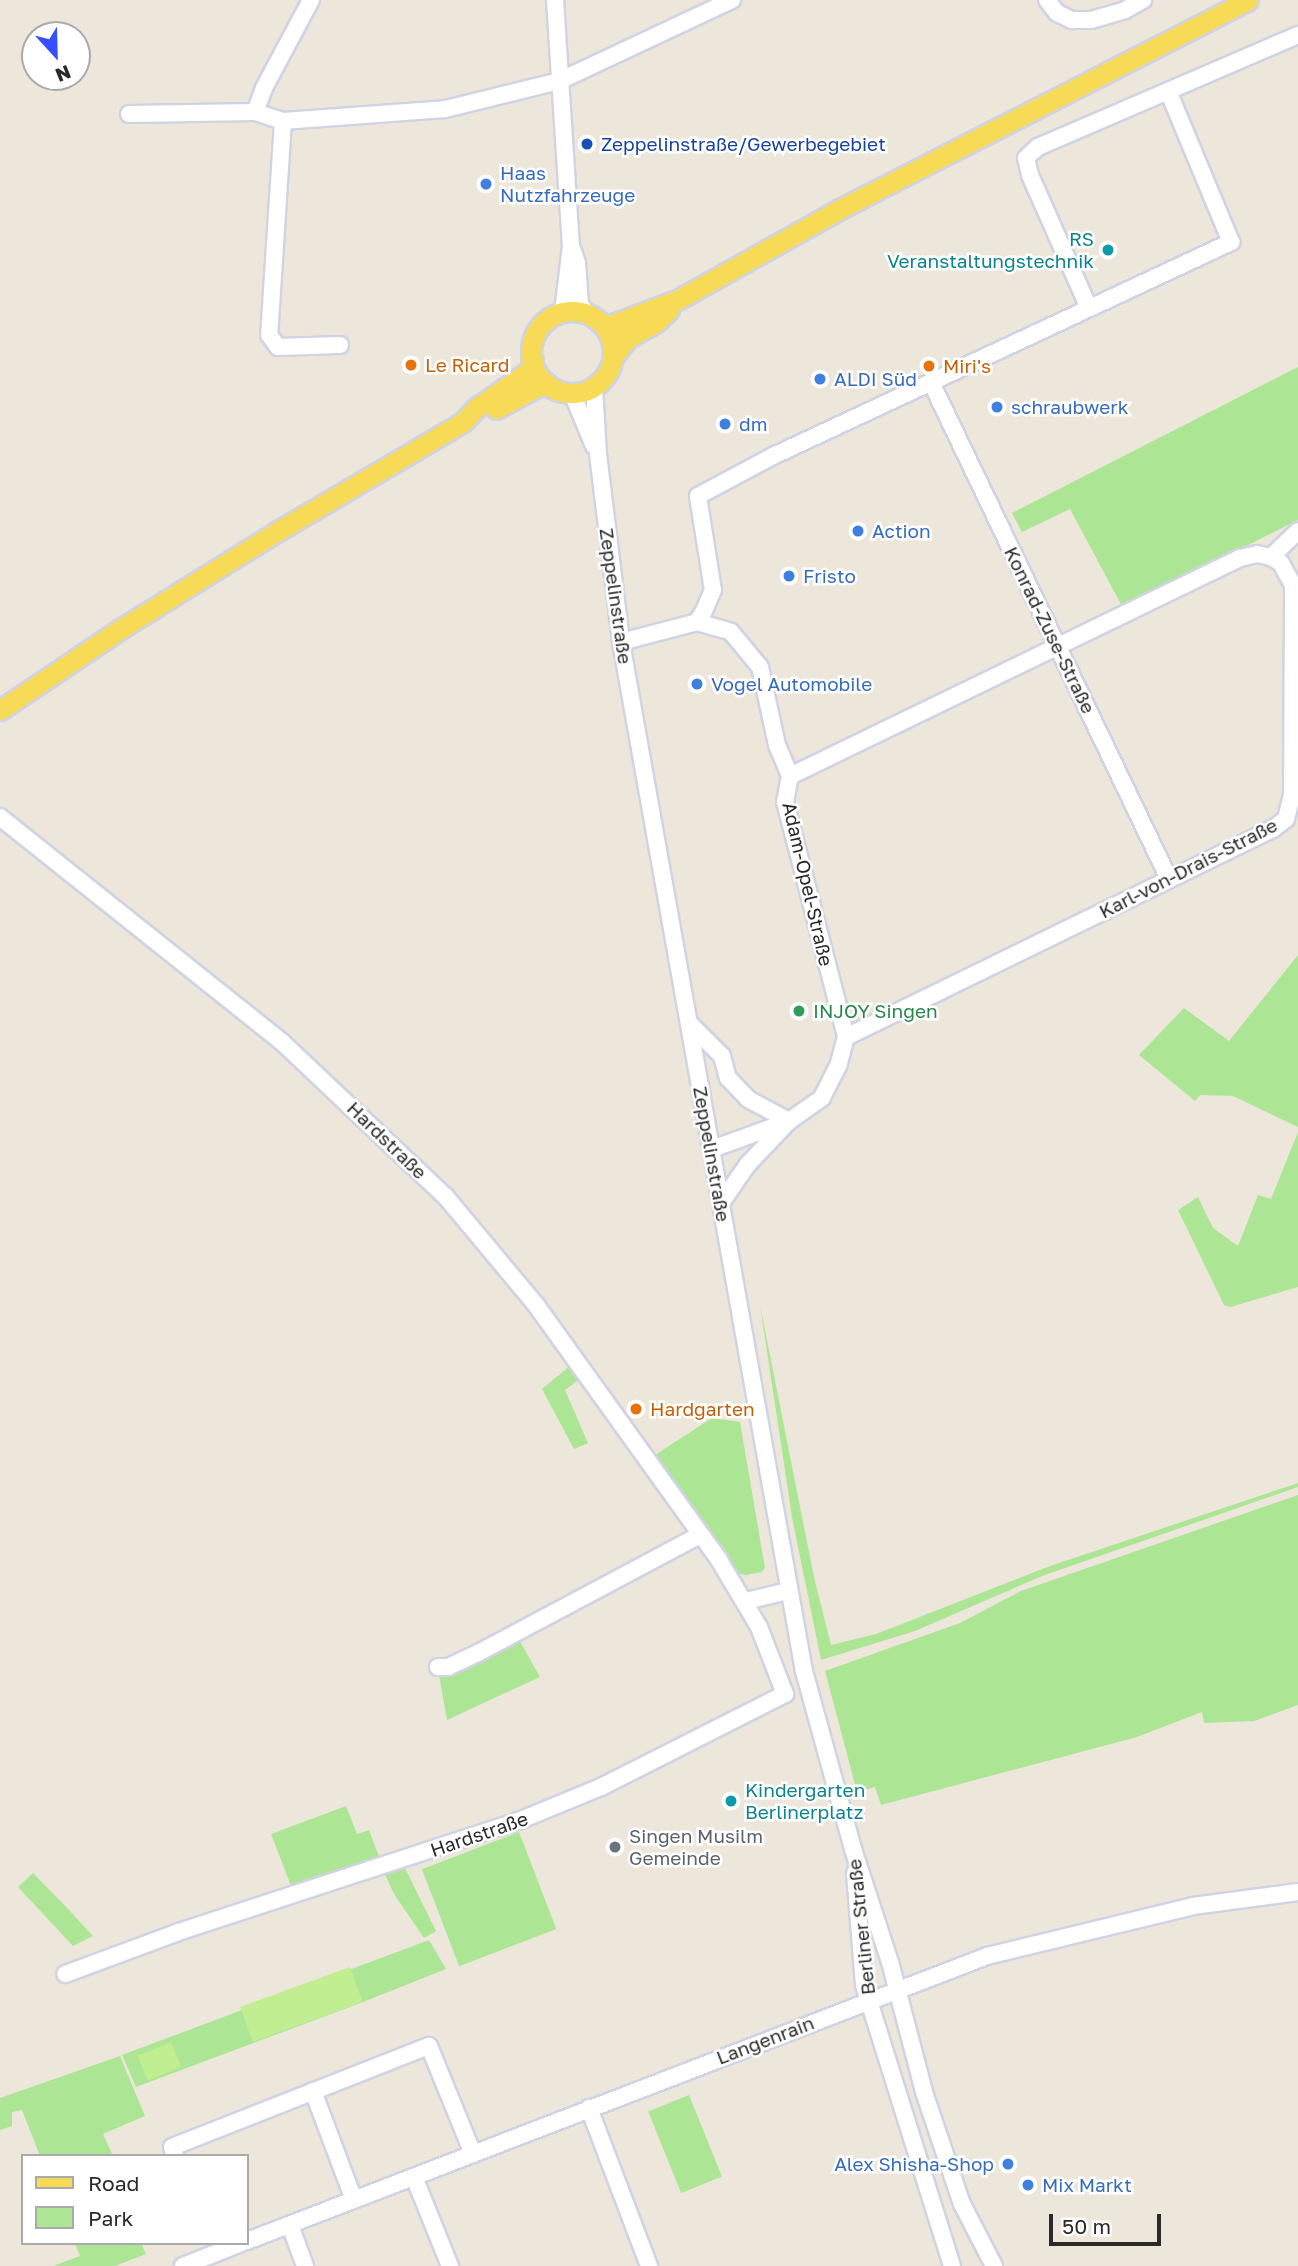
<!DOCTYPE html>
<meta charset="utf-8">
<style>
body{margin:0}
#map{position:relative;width:1298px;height:2266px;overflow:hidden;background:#ede6db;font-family:"Golos Text",sans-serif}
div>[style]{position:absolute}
.green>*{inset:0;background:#ace695;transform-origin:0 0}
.pitch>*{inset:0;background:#c0ee90;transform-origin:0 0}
.roads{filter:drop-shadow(2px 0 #d0d3e4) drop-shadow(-2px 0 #d0d3e4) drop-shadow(0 2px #d0d3e4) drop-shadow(0 -2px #d0d3e4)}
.minor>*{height:16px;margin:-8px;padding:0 8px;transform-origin:8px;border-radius:8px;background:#fff}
.major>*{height:19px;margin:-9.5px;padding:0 9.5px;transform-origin:9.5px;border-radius:9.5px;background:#f7db56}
.major>.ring{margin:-9.5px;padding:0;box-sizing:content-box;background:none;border:19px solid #f7db56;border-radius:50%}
.dots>*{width:19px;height:19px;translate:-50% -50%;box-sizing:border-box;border:4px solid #fff;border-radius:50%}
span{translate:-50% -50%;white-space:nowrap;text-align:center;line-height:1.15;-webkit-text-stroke:5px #fff;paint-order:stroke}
.transit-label{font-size:19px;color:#164399}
.left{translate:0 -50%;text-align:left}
.shop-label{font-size:19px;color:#366cbe}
.right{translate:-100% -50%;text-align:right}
.culture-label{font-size:19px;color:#0d838f}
.food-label{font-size:19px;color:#c56008}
.street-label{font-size:19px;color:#2a2a2a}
.leisure-label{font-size:19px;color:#27864d}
.worship-label{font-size:19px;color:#5b616d}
.legend{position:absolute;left:21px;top:2154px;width:228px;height:91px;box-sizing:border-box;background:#fff;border:2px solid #aaa;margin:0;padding:9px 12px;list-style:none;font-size:21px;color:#2a2a2a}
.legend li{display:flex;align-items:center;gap:14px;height:35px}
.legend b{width:35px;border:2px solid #aaa}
.north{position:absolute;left:21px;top:21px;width:70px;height:70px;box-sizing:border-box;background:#fff;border:2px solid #aaa;border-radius:50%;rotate:158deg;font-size:19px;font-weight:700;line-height:28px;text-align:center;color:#2a2a2a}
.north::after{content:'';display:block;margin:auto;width:24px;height:32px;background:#364fff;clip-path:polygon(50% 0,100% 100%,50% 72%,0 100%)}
.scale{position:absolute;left:1049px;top:2214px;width:112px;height:32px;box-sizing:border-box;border:4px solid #2a2a2a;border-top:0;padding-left:9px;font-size:21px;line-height:24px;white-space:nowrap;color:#2a2a2a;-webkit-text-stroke:5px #fff;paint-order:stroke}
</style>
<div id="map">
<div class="green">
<i style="clip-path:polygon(1298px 367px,1298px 520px,1123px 608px,1070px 509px,1022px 532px,1012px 513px)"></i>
<i style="clip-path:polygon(1298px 955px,1298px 1127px,1233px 1096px,1200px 1095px,1195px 1101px,1139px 1055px,1184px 1008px,1229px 1041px)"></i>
<i style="clip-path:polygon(1298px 1132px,1298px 1287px,1230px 1307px,1224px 1305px,1178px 1210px,1198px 1197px,1213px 1228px,1238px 1246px,1258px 1195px,1271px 1199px)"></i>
<i style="clip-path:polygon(760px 1305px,814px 1577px,831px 1645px,876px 1634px,1050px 1566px,1298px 1483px,1298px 1487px,1042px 1576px,915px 1631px,821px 1660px,792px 1517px)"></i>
<i style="clip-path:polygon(571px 1365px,581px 1378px,565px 1390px,588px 1443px,574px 1449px,542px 1389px)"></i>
<i style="clip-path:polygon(712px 1418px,740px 1422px,765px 1568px,762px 1572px,746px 1575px,737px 1573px,655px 1455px)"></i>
<i style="clip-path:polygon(1298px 1495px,1298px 1705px,1254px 1721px,1204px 1723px,1202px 1712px,1137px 1737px,881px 1805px,875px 1787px,857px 1792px,825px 1671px,960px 1623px,1021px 1591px)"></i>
<i style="clip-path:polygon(517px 1636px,540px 1677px,447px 1720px,439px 1675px)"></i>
<i style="clip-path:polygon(346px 1806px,357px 1834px,369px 1830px,381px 1862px,293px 1891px,271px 1834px)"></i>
<i style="left:519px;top:1832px;width:104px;height:104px;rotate:69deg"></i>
<i style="clip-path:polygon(404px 1866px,436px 1931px,424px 1938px,394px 1894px,384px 1872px)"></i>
<i style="clip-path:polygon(33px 1873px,69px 1910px,93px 1936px,73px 1946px,18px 1887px)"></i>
<i style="clip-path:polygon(429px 1940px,446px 1969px,363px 2002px,136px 2087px,122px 2055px)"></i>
<i style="clip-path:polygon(120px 2056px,145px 2116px,103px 2134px,113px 2156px,40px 2156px,22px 2110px,12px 2112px,12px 2126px,0 2130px,0 2098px)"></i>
<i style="left:689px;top:2095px;width:88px;height:44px;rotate:68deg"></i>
<i style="clip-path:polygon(75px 2243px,141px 2243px,146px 2254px,115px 2266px,53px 2266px,80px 2256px)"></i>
</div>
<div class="pitch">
<i style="left:350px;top:1967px;width:37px;height:117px;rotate:70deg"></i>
<i style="left:171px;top:2042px;width:27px;height:36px;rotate:68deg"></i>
</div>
<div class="roads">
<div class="minor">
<i style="left:555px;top:0;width:247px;rotate:86.3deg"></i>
<i style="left:571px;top:246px;width:66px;rotate:96.9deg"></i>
<i style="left:1047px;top:0;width:16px;rotate:52deg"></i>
<i style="left:1057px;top:13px;width:17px;rotate:25deg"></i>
<i style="left:1072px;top:20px;width:19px"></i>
<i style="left:1091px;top:20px;width:35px;rotate:-16deg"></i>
<i style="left:1125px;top:10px;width:21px;rotate:-29deg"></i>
<i style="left:255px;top:112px;width:26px;rotate:-69deg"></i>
<i style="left:264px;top:88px;width:100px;rotate:-61.9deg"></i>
<i style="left:129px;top:114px;width:126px;rotate:-0.9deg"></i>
<i style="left:255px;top:112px;width:29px;rotate:18deg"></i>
<i style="left:283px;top:121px;width:162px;rotate:-4.2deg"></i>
<i style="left:445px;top:109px;width:117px;rotate:-13.8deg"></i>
<i style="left:559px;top:81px;width:191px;rotate:-25.1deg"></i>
<i style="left:283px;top:121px;width:214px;rotate:93.7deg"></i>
<i style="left:269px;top:335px;width:15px;rotate:53deg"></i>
<i style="left:278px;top:347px;width:62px;rotate:-1.8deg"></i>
<i style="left:573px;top:251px;width:13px;rotate:72deg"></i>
<i style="left:577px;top:263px;width:41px;rotate:85.8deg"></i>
<i style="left:580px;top:304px;width:12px;rotate:55deg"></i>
<i style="left:1088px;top:306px;width:143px;rotate:-113.9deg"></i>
<i style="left:1030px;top:175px;width:17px;rotate:-103deg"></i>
<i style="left:1026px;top:158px;width:16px;rotate:-43deg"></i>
<i style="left:1038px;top:147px;width:283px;rotate:-23.3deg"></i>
<i style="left:931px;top:382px;width:551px;rotate:64.41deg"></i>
<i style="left:594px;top:387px;width:67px;rotate:86.6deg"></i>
<i style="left:598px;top:454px;width:189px;rotate:83deg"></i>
<i style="left:621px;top:642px;width:1045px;rotate:79.92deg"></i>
<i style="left:804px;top:1671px;width:185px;rotate:74.6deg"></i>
<i style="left:853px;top:1849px;width:119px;rotate:71.9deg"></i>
<i style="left:890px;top:1962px;width:134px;rotate:75.3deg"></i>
<i style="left:924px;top:2092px;width:118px;rotate:71.3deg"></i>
<i style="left:962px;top:2204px;width:70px;rotate:62.7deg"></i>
<i style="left:572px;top:393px;width:57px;rotate:67.5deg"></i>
<i style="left:697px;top:622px;width:35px;rotate:16deg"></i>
<i style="left:731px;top:632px;width:45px;rotate:50.4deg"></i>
<i style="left:760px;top:667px;width:80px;rotate:77.7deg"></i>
<i style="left:777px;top:745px;width:34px;rotate:67deg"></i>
<i style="left:790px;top:776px;width:26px;rotate:101deg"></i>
<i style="left:785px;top:802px;width:243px;rotate:75.4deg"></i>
<i style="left:846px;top:1037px;width:28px;rotate:105deg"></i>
<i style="left:839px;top:1064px;width:38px;rotate:117deg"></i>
<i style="left:822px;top:1098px;width:40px;rotate:145.1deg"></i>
<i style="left:789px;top:1121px;width:59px;rotate:133.6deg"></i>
<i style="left:748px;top:1164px;width:47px;rotate:124.7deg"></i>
<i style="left:621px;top:642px;width:79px;rotate:-14.7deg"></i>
<i style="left:697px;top:622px;width:13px;rotate:-58deg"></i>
<i style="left:704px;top:611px;width:23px;rotate:-67deg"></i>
<i style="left:713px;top:590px;width:95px;rotate:-99.1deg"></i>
<i style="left:698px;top:496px;width:85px;rotate:-28.1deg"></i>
<i style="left:773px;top:456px;width:506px;rotate:-25.04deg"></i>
<i style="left:1231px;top:242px;width:161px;rotate:-112.6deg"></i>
<i style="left:790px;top:776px;width:500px;rotate:-25.85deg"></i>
<i style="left:1240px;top:558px;width:17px;rotate:-13deg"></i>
<i style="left:1257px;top:554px;width:14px;rotate:12deg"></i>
<i style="left:1271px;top:557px;width:37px;rotate:-44deg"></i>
<i style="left:0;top:817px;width:362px;rotate:38.6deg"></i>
<i style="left:283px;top:1043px;width:224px;rotate:43.4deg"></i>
<i style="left:446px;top:1197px;width:141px;rotate:50.2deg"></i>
<i style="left:536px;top:1305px;width:314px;rotate:54.3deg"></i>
<i style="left:719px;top:1560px;width:78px;rotate:59.2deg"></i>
<i style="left:759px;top:1627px;width:72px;rotate:68.8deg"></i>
<i style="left:785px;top:1694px;width:206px;rotate:153.2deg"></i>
<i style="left:601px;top:1787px;width:87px;rotate:157.6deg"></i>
<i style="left:521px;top:1820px;width:363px;rotate:161.9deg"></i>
<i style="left:176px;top:1933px;width:118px;rotate:159.7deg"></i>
<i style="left:689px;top:1023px;width:47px;rotate:45deg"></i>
<i style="left:722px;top:1056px;width:23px;rotate:75deg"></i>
<i style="left:728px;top:1078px;width:29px;rotate:46deg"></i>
<i style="left:748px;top:1099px;width:47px;rotate:28.2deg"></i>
<i style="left:846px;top:1037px;width:475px;rotate:-26deg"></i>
<i style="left:1273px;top:829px;width:16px;rotate:-38deg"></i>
<i style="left:1286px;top:819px;width:25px;rotate:-76deg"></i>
<i style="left:1292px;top:795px;width:210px;rotate:-89.7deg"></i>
<i style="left:1293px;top:585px;width:25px;rotate:-119deg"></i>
<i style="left:1281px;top:563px;width:12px;rotate:-149deg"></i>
<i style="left:712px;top:1149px;width:77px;rotate:-19.9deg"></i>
<i style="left:746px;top:1601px;width:43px;rotate:-13.4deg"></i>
<i style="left:438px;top:1667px;width:10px"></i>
<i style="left:448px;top:1667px;width:33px;rotate:-25deg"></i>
<i style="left:478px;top:1653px;width:251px;rotate:-28deg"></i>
<i style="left:855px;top:1873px;width:112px;rotate:85.4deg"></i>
<i style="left:864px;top:1985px;width:294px;rotate:72.6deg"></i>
<i style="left:313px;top:2091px;width:116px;rotate:69.4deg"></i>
<i style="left:589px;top:2108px;width:169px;rotate:69.2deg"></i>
<i style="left:175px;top:2156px;width:9px;rotate:-108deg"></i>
<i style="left:172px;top:2147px;width:276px;rotate:-21.5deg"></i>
<i style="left:429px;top:2046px;width:117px;rotate:67.8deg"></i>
<i style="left:414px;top:2177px;width:96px;rotate:68deg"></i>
<i style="left:290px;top:2225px;width:44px;rotate:69.9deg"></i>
<i style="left:247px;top:2241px;width:793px;rotate:-21.06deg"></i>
<i style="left:987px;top:1956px;width:212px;rotate:-13.6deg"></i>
<i style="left:1193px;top:1906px;width:106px;rotate:-7.6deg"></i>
<i style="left:183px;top:2266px;width:62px;rotate:-21.6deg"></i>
</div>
<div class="major">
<i class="ring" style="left:531px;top:311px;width:63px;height:63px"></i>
<i style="left:605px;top:327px;width:79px;rotate:-20.7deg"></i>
<i style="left:679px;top:299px;width:184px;rotate:-29.2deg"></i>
<i style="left:840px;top:209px;width:458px;rotate:-27.1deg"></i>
<i style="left:613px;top:357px;width:24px;rotate:-52deg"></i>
<i style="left:628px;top:338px;width:31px;rotate:-29deg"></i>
<i style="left:655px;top:323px;width:19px;rotate:-43deg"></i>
<i style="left:496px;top:409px;width:44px;rotate:-28.3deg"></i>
<i style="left:535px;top:388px;width:13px;rotate:-18deg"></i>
<i style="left:0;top:710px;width:147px;rotate:-33.9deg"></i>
<i style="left:122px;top:628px;width:184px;rotate:-31.9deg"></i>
<i style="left:278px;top:531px;width:215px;rotate:-30.5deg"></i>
<i style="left:463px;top:422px;width:19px;rotate:-47deg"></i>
<i style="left:476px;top:408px;width:65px;rotate:-34.9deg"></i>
<i style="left:529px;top:371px;width:11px;rotate:-68deg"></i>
</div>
</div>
<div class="dots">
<i style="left:587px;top:144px;background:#1a4fb4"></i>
<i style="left:486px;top:184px;background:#3f7fe0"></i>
<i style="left:1108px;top:250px;background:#0f9aa8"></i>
<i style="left:411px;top:365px;background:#e8710a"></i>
<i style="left:929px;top:366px;background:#e8710a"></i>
<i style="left:820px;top:379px;background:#3f7fe0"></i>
<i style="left:997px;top:407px;background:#3f7fe0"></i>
<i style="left:725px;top:424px;background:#3f7fe0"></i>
<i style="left:858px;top:531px;background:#3f7fe0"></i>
<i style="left:789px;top:576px;background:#3f7fe0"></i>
<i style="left:697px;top:684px;background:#3f7fe0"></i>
<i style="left:799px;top:1011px;background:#2e9e5b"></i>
<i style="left:636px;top:1409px;background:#e8710a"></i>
<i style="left:731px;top:1801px;background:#0f9aa8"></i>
<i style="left:615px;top:1847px;background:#6b7280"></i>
<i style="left:1008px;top:2164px;background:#3f7fe0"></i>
<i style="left:1028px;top:2185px;background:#3f7fe0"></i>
</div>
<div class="transit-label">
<span class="left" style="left:601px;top:144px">Zeppelinstraße/Gewerbegebiet</span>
</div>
<div class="shop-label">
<span class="left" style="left:500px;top:184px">Haas<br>Nutzfahrzeuge</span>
<span class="left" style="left:834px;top:379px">ALDI Süd</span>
<span class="left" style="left:1011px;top:407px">schraubwerk</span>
<span class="left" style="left:739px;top:424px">dm</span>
<span class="left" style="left:872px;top:531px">Action</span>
<span class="left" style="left:803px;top:576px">Fristo</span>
<span class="left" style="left:711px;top:684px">Vogel Automobile</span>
<span class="right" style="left:994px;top:2164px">Alex Shisha-Shop</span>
<span class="left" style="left:1042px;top:2185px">Mix Markt</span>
</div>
<div class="culture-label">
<span class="right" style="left:1094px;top:250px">RS<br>Veranstaltungstechnik</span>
<span class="left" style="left:745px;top:1801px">Kindergarten<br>Berlinerplatz</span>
</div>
<div class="food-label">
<span class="left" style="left:425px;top:365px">Le Ricard</span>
<span class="left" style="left:943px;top:366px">Miri's</span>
<span class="left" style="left:650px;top:1409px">Hardgarten</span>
</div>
<div class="street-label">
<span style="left:616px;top:596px;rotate:82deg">Zeppelinstraße</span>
<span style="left:1050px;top:630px;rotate:64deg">Konrad-Zuse-Straße</span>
<span style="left:1188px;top:868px;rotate:-27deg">Karl-von-Drais-Straße</span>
<span style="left:808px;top:884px;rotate:77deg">Adam-Opel-Straße</span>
<span style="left:387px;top:1140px;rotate:44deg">Hardstraße</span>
<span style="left:712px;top:1154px;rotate:80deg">Zeppelinstraße</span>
<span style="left:479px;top:1834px;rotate:-19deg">Hardstraße</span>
<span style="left:861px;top:1927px;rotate:-96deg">Berliner Straße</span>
<span style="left:765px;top:2040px;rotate:-21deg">Langenrain</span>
</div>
<div class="leisure-label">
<span class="left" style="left:813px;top:1011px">INJOY Singen</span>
</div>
<div class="worship-label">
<span class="left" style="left:629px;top:1847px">Singen Musilm<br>Gemeinde</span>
</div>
<ul class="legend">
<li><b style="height:9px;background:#f7db56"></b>Road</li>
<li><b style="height:19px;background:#ace695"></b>Park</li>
</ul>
<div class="north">N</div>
<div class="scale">50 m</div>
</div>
